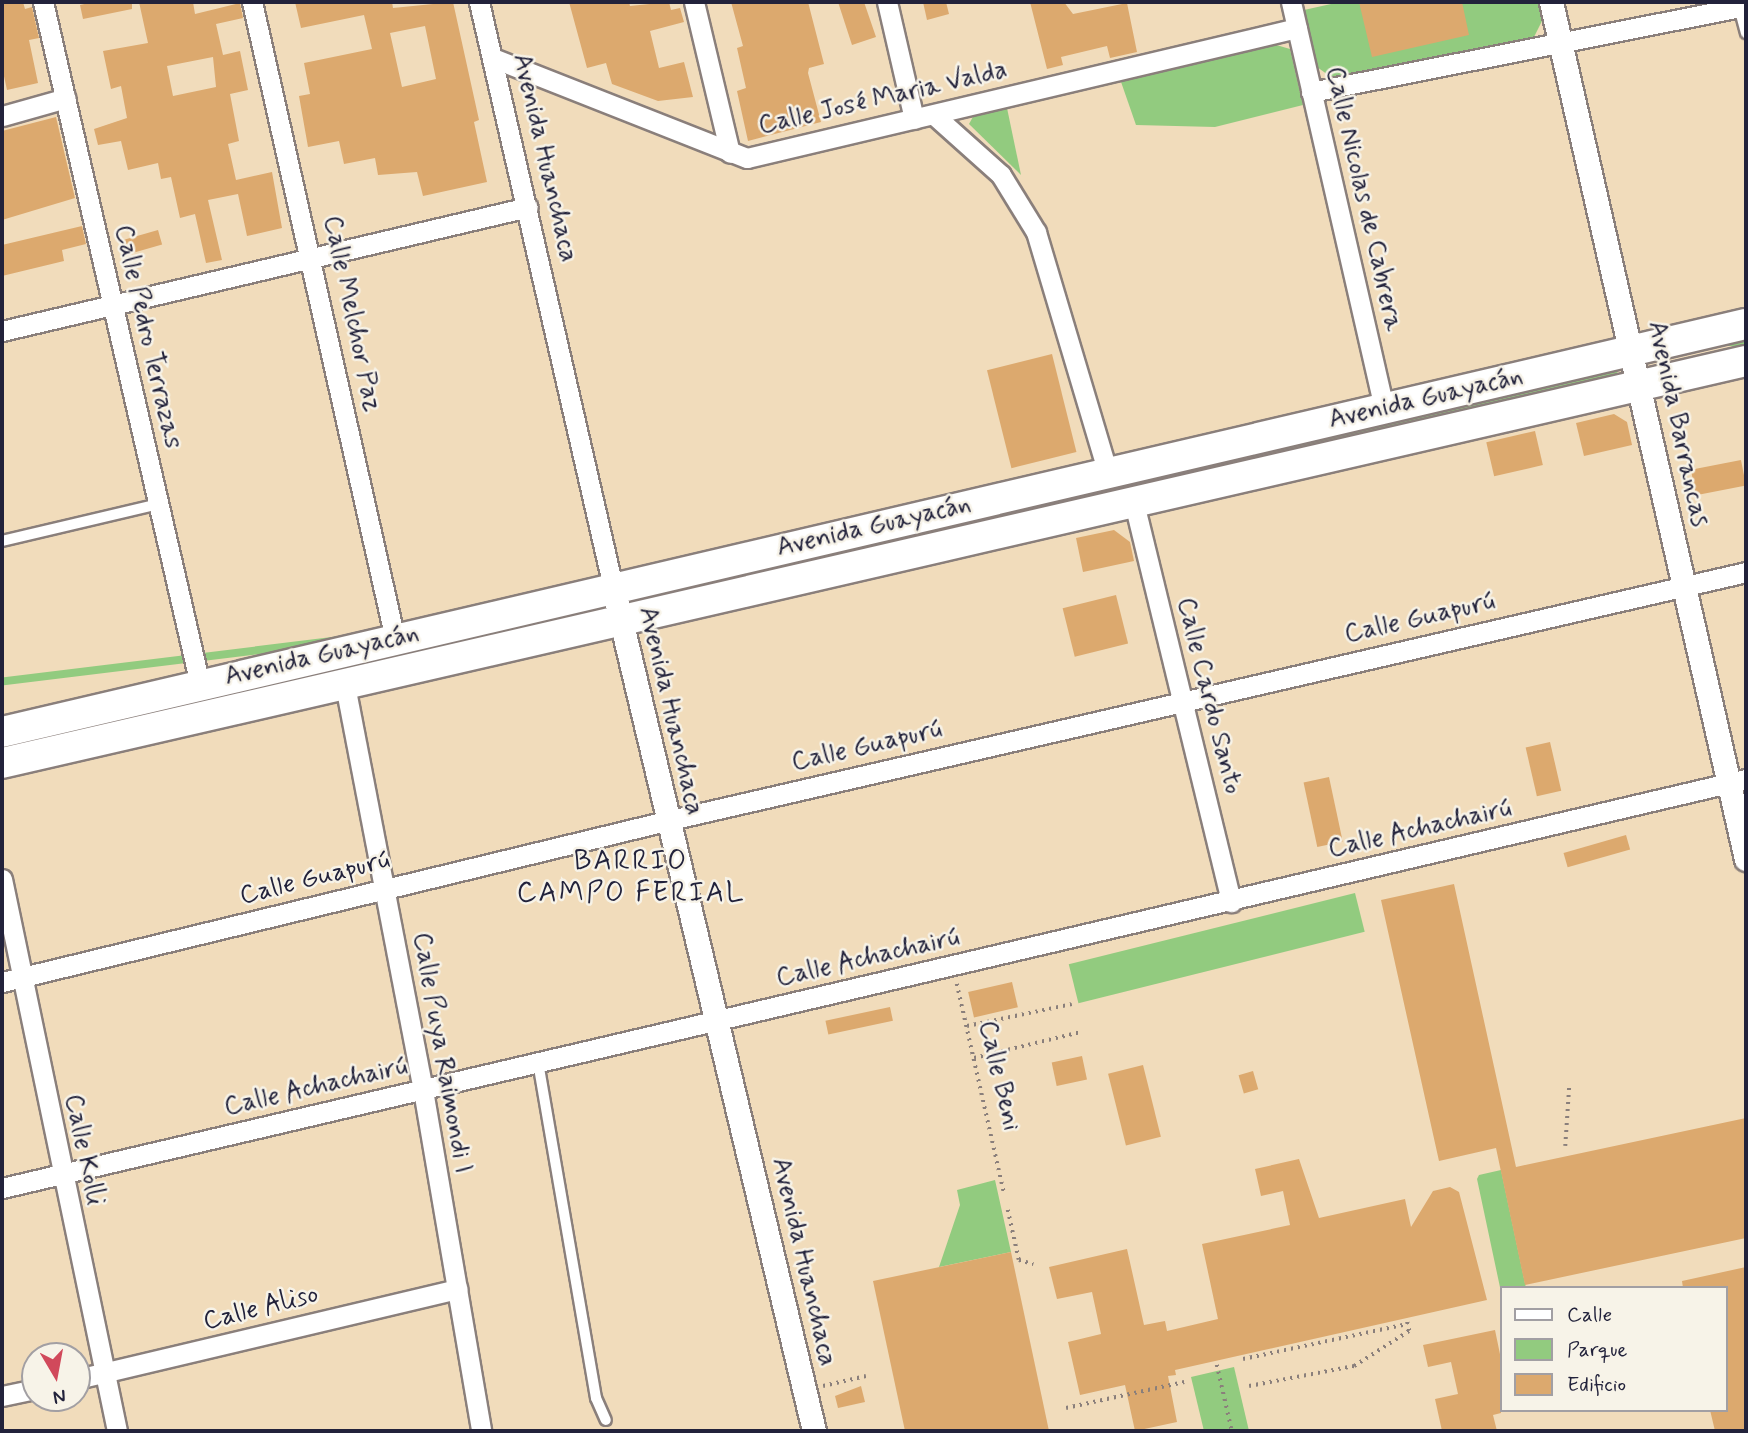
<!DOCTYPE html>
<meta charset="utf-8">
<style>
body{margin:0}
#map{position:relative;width:1748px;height:1433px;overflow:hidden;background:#f1dcbb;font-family:Mynerve,sans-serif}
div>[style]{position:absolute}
.green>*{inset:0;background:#92cb7f;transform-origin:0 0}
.building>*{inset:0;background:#dca96e;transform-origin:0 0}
.path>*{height:3.5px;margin-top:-1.75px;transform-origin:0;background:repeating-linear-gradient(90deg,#8a7f7b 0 2px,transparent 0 7px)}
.roads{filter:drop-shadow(2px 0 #8a7f7b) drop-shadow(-2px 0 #8a7f7b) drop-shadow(0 2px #8a7f7b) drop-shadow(0 -2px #8a7f7b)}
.service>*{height:10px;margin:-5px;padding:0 5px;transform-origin:5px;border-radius:5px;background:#fff}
.minor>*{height:19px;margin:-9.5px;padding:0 9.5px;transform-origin:9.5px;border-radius:9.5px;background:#fff}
.tertiary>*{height:23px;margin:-11.5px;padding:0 11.5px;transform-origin:11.5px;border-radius:11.5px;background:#fff}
.primary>*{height:30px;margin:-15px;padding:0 15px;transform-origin:15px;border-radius:15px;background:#fff}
span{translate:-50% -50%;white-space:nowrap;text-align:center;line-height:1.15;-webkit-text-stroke:5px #f7f3e8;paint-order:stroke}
.street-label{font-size:26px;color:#22223b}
.neighbourhood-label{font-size:28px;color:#22223b;letter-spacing:2px}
.frame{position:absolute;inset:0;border:4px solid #22223b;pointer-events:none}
.legend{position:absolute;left:1500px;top:1286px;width:228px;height:126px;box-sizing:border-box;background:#f7f3e8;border:2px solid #a29fa3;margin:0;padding:9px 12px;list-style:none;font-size:21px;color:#22223b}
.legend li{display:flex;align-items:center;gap:14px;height:35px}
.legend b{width:35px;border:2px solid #a29fa3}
.north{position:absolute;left:21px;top:1342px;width:70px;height:70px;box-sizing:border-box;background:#f7f3e8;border:2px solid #a29fa3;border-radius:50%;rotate:170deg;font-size:19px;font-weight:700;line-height:28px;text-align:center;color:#22223b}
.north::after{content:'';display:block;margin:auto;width:24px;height:32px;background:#d1495b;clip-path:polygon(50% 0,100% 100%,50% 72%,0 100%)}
</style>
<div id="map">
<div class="green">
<i style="clip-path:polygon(1340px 2px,1538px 2px,1542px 21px,1534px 37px,1331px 77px,1317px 67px,1304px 10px)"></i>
<i style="clip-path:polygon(1273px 44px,1290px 49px,1303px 105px,1215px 127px,1136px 125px,1120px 79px)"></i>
<i style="clip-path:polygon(1007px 108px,1021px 175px,969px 124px,974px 115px)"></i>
<i style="left:1746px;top:338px;width:8px;height:89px;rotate:90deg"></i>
<i style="left:1616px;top:367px;width:8px;height:986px;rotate:76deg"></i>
<i style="left:593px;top:605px;width:8px;height:607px;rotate:83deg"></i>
<i style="left:1355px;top:893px;width:40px;height:295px;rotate:76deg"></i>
<i style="clip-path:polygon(1501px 1170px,1526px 1288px,1501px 1288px,1501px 1292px,1477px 1179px,1479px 1175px)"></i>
<i style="clip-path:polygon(995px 1180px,1011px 1252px,939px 1267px,960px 1205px,957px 1190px)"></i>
<i style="clip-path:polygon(1234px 1367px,1249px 1431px,1204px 1431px,1191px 1377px)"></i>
</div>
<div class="building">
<i style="clip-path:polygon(2px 2px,23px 2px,25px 9px,32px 7px,39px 38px,29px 40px,38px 83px,7px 90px,2px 67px)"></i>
<i style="clip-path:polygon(93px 2px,132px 2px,132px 9px,83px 19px,80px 5px)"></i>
<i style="clip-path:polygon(evenodd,139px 2px,193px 2px,195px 14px,240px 3px,243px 18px,216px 24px,223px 55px,240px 51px,248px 90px,230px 94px,239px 141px,228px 144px,236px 180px,272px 172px,282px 228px,247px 236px,238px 194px,208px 200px,222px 260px,206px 263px,195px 214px,180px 218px,171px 177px,161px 179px,158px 163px,128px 170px,121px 141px,98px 145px,94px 129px,127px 118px,121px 86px,111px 89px,103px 51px,148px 43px,139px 2px,213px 57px,216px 87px,173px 96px,167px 66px,213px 57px)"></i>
<i style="clip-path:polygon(evenodd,295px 2px,392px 2px,393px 8px,453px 2px,479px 120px,474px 122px,487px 182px,423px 196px,417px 172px,378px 175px,375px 158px,344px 164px,339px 141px,308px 147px,299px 96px,310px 94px,304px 63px,372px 49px,364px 15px,301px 28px,295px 2px,425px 26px,436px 79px,402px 87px,390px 33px,425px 26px)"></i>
<i style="clip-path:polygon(569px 2px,629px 2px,630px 6px,669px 2px,671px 10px,680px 8px,684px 22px,650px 31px,659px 68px,684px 62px,693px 97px,658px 101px,612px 84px,606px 63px,587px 68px)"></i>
<i style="clip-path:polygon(731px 2px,808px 2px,824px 64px,809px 68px,808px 73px,821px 122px,748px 141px,737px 91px,746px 88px,737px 48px,743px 46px)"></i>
<i style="clip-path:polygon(838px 2px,864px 2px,876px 37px,852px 45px)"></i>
<i style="clip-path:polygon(923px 2px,946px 2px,949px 14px,927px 20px)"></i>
<i style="clip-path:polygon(1030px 2px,1064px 2px,1073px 14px,1127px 3px,1137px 52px,1110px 58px,1107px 46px,1061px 57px,1063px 65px,1047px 69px)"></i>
<i style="clip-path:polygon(1359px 2px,1462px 2px,1469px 35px,1372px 57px)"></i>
<i style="clip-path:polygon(56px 117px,75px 198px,2px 220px,2px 131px)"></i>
<i style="clip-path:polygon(82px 226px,86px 244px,62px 250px,64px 261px,2px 276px,2px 245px)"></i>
<i style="left:158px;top:230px;width:15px;height:39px;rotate:74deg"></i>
<i style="left:1052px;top:354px;width:101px;height:67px;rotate:76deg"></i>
<i style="clip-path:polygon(1614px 414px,1627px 422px,1632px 445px,1584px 456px,1576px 423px)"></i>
<i style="left:1535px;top:431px;width:35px;height:50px;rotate:77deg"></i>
<i style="left:1741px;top:460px;width:26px;height:51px;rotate:79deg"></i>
<i style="clip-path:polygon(1114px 530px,1130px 542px,1134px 561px,1083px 572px,1076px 538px)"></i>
<i style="left:1116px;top:595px;width:50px;height:55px;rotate:76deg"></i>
<i style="left:1550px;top:742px;width:50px;height:25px;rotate:77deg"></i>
<i style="left:1329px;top:777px;width:66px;height:26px;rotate:78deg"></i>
<i style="left:1626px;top:835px;width:15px;height:65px;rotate:74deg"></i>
<i style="clip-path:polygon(1454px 884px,1516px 1167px,1746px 1118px,1746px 1238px,1525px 1285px,1496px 1148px,1439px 1161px,1381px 900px)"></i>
<i style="left:1012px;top:982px;width:26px;height:45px;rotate:77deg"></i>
<i style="left:890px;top:1007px;width:14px;height:66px;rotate:78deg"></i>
<i style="left:1082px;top:1056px;width:24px;height:31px;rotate:78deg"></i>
<i style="left:1143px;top:1065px;width:74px;height:36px;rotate:76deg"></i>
<i style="left:1253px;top:1071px;width:19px;height:15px;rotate:74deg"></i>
<i style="clip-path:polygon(1299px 1159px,1319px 1218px,1405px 1199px,1411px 1227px,1433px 1191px,1450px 1187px,1459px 1192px,1487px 1300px,1175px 1370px,1176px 1375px,1168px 1376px,1177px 1422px,1135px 1431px,1125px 1385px,1080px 1395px,1068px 1342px,1101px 1334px,1092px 1292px,1057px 1299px,1049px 1267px,1127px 1249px,1144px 1325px,1165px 1321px,1167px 1331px,1218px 1319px,1202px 1244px,1290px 1225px,1283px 1191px,1261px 1196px,1255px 1169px)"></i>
<i style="clip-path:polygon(1011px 1252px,1049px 1431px,905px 1431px,873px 1281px)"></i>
<i style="clip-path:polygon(1746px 1267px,1746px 1431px,1715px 1431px,1710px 1410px,1725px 1410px,1725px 1288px,1683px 1288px,1682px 1281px)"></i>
<i style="clip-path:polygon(1495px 1330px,1501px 1359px,1501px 1413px,1493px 1415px,1497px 1431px,1442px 1431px,1435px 1399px,1458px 1394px,1451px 1362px,1428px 1367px,1423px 1345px)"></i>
<i style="clip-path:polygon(861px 1386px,865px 1402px,838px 1408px,835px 1396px)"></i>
</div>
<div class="path">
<i style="left:957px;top:984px;width:214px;rotate:77.3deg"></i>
<i style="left:967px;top:1026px;width:107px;rotate:-11.8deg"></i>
<i style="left:974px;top:1058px;width:110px;rotate:-13.7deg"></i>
<i style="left:1565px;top:1146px;width:61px;rotate:-86.2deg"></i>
<i style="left:1008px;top:1210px;width:51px;rotate:77.6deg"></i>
<i style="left:1019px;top:1260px;width:15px;rotate:16deg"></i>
<i style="left:1243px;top:1359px;width:168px;rotate:-12deg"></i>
<i style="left:1217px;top:1365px;width:68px;rotate:77.2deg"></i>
<i style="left:823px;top:1386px;width:44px;rotate:-13.1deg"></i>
<i style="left:1249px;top:1386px;width:107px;rotate:-10.8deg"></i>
<i style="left:1354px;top:1366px;width:65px;rotate:-32.5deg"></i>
<i style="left:1409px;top:1331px;width:13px;rotate:-103deg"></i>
<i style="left:1066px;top:1408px;width:121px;rotate:-12.4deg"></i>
</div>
<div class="roads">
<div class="service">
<i style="left:1739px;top:7px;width:27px;rotate:75deg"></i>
<i style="left:2px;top:541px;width:160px;rotate:-13.3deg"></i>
<i style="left:538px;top:1062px;width:341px;rotate:80.2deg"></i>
<i style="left:596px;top:1398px;width:24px;rotate:66deg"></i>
</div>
<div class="minor">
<i style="left:43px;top:2px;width:701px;rotate:77.05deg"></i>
<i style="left:252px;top:2px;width:653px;rotate:77.35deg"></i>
<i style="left:479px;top:2px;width:600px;rotate:77.1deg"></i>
<i style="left:694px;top:2px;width:155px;rotate:76.6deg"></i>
<i style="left:887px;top:2px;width:120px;rotate:77deg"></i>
<i style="left:1291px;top:2px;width:417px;rotate:77.1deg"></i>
<i style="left:493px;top:58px;width:273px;rotate:21.5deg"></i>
<i style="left:747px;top:158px;width:565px;rotate:-13.3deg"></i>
<i style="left:1311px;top:92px;width:443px;rotate:-11.2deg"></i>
<i style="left:934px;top:115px;width:90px;rotate:41.8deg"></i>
<i style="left:1001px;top:175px;width:67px;rotate:58.4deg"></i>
<i style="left:1036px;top:232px;width:252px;rotate:73.4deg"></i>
<i style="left:2px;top:116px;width:66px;rotate:-15.7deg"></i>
<i style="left:2px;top:331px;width:540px;rotate:-13.26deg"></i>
<i style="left:1134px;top:503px;width:411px;rotate:76.3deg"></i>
<i style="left:345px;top:685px;width:412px;rotate:79.1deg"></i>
<i style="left:423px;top:1090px;width:346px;rotate:80.3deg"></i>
<i style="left:2px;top:879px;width:564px;rotate:78.23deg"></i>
<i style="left:2px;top:982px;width:683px;rotate:-13.63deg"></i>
<i style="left:666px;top:821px;width:1108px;rotate:-12.98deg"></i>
<i style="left:2px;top:1188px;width:1791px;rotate:-13.2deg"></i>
<i style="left:77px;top:1379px;width:391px;rotate:-13.3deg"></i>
<i style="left:2px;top:1396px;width:34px;rotate:-12deg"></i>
</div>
<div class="tertiary">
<i style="left:1551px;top:2px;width:879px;rotate:77.18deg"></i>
<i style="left:613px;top:587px;width:868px;rotate:76.6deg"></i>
</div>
<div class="primary">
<i style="left:2px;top:732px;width:1791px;rotate:-13.17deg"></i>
<i style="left:2px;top:763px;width:1790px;rotate:-12.98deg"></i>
</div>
</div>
<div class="street-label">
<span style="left:883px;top:99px;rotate:-13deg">Calle José Maria Valda</span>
<span style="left:544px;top:158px;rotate:77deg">Avenida Huanchaca</span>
<span style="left:1363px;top:199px;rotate:77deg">Calle Nicolas de Cabrera</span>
<span style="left:351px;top:314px;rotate:78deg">Calle Melchor Paz</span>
<span style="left:147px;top:337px;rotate:77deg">Calle Pedro Terrazas</span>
<span style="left:1426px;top:399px;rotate:-13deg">Avenida Guayacán</span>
<span style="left:1677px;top:424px;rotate:78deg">Avenida Barrancas</span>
<span style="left:874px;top:527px;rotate:-13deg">Avenida Guayacán</span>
<span style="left:1420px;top:619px;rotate:-13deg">Calle Guapurú</span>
<span style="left:322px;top:656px;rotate:-13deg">Avenida Guayacán</span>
<span style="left:1208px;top:696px;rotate:76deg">Calle Cardo Santo</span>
<span style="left:670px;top:711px;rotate:77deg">Avenida Huanchaca</span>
<span style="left:867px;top:747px;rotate:-13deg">Calle Guapurú</span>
<span style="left:1420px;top:830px;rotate:-13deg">Calle Achachairú</span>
<span style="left:315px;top:879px;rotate:-14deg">Calle Guapurú</span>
<span style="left:868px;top:959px;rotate:-13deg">Calle Achachairú</span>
<span style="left:441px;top:1053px;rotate:80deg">Calle Puya Raimondi I</span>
<span style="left:998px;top:1076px;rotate:77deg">Calle Beni</span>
<span style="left:316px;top:1088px;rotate:-13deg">Calle Achachairú</span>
<span style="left:83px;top:1150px;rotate:78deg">Calle Kolli</span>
<span style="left:803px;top:1262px;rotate:77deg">Avenida Huanchaca</span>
<span style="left:261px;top:1309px;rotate:-14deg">Calle Aliso</span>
</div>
<div class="neighbourhood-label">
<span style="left:631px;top:878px">BARRIO<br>CAMPO FERIAL</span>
</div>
<div class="frame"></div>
<ul class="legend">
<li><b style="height:9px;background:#fff"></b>Calle</li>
<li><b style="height:19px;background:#92cb7f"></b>Parque</li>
<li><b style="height:19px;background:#dca96e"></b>Edificio</li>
</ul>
<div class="north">N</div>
</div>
